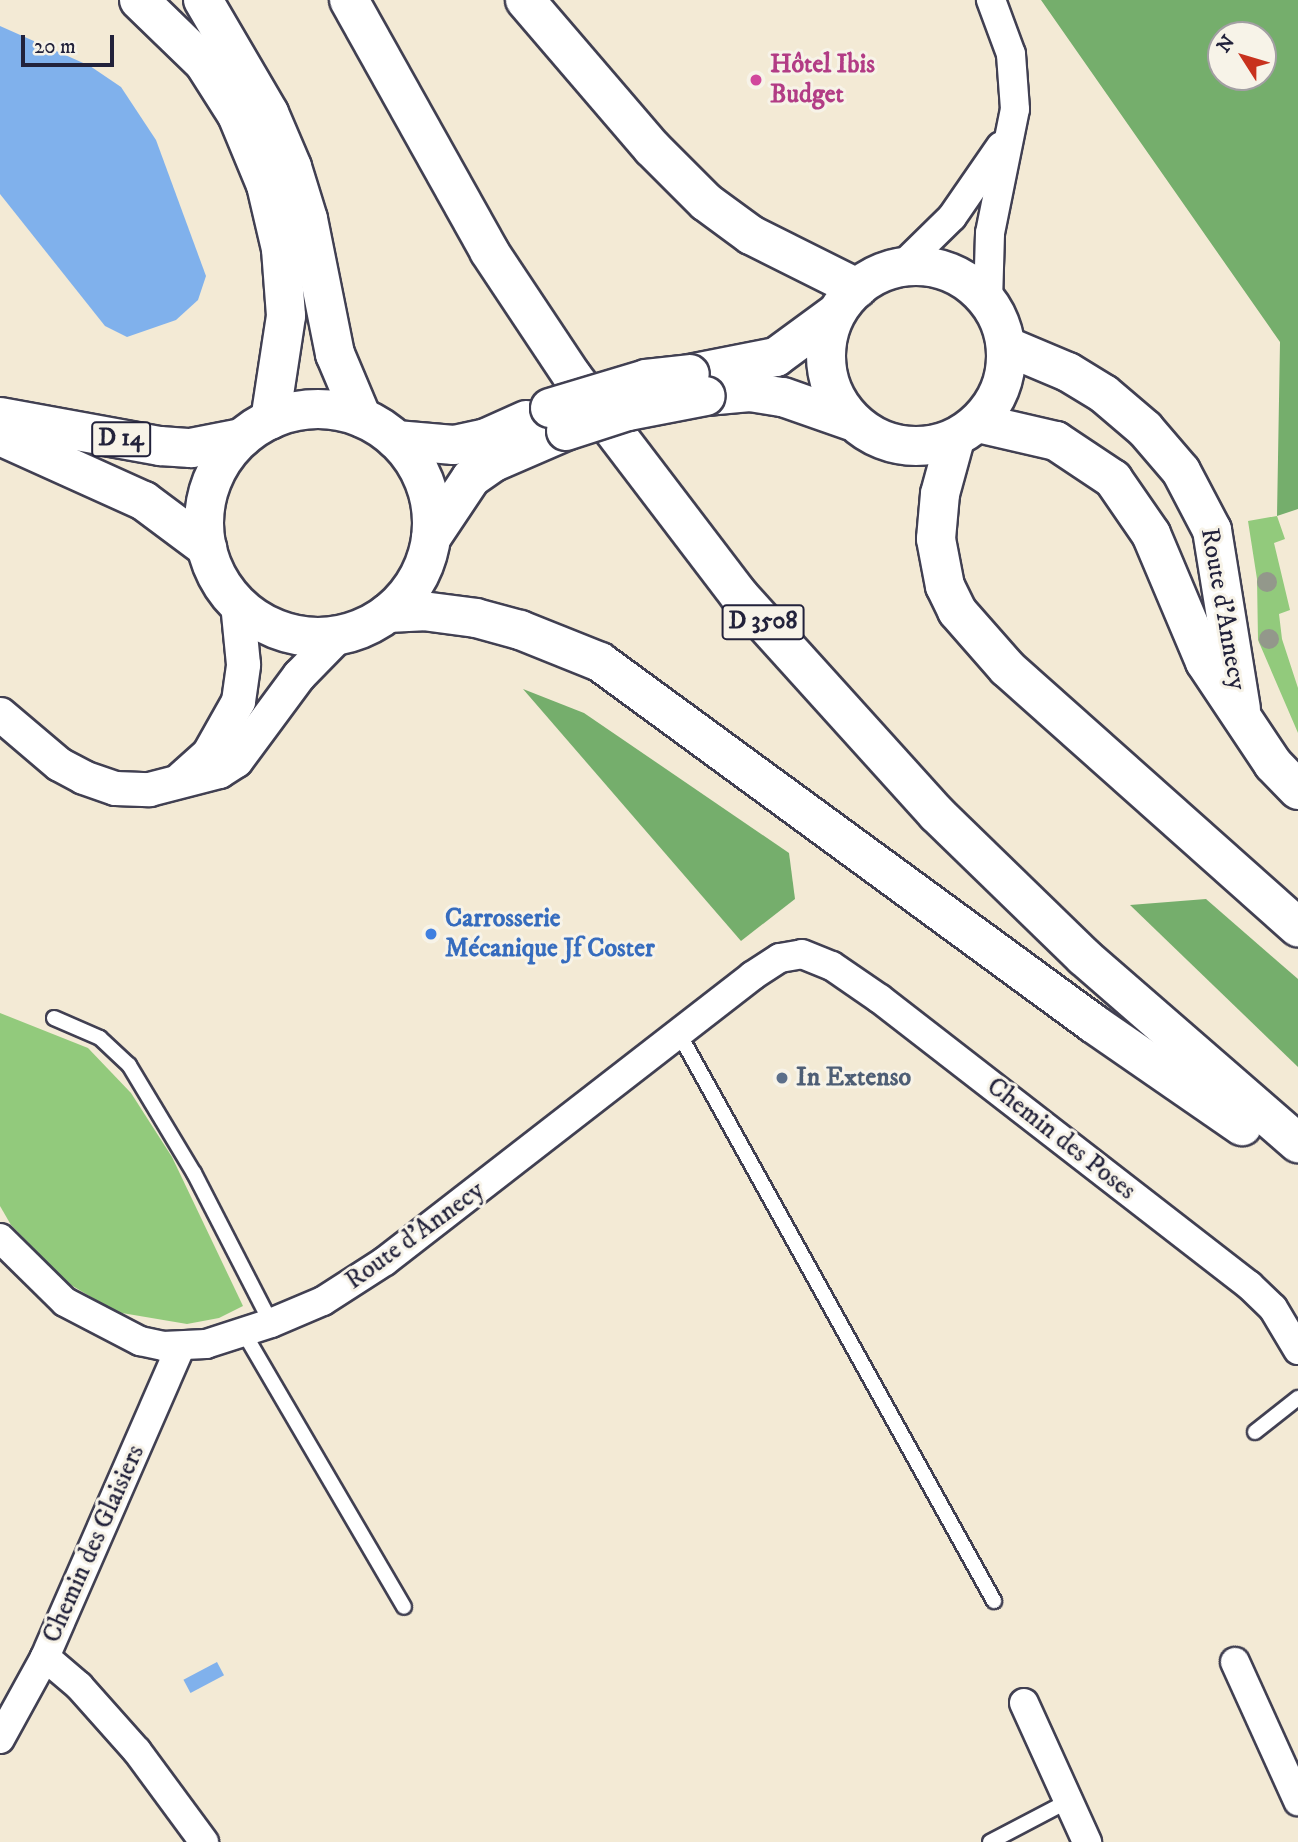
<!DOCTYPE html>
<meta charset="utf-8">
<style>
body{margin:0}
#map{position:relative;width:1298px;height:1842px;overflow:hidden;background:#f3ead5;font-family:"IM FELL DW Pica",serif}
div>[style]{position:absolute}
.green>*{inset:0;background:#92ca7c}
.forest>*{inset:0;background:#75ae6c}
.water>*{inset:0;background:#80b1ec;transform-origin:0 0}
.roads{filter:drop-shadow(2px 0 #414052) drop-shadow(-2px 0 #414052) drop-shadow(0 2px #414052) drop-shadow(0 -2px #414052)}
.service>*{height:14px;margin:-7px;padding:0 7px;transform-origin:7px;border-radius:7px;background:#fff}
.minor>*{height:28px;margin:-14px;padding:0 14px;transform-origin:14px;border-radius:14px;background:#fff}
.tertiary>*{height:33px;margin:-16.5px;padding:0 16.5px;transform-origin:16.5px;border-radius:16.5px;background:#fff}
.secondary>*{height:38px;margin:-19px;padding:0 19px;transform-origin:19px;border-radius:19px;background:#fff}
.secondary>.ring{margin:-19px;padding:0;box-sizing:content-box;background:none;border:38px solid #fff;border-radius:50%}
.trunk>*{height:38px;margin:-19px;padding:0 19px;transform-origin:19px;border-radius:19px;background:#fff}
.bridges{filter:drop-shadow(2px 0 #414052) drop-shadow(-2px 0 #414052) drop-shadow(0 2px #414052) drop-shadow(0 -2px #414052)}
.secondary-bridge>*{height:38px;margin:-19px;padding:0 19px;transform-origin:19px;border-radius:19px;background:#fff}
.trees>*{width:20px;height:20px;margin:-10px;border-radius:50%;background:#93988b}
.dots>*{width:19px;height:19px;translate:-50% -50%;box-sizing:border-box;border:4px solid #f7f3e8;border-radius:50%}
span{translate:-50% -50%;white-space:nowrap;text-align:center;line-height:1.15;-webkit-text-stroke:6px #f7f3e8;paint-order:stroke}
.shield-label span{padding:2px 5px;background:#f7f3e8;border:2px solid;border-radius:5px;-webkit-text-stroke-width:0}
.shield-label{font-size:24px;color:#22223b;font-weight:700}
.hotel-label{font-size:26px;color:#b23c85;font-weight:700}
.left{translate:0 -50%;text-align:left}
.street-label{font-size:26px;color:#22223b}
.shop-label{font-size:26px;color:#366cbe;font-weight:700}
.service-label{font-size:26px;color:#4e5e75;font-weight:700}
.north{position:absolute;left:1207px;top:21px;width:70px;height:70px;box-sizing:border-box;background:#f7f3e8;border:2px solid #a29fa3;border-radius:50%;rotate:307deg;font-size:19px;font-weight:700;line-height:28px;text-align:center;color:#22223b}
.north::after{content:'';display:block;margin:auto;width:24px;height:32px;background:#c8321e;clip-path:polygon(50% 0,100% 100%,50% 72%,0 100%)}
.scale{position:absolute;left:21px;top:35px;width:93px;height:32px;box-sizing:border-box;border:4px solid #22223b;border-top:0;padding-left:9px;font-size:21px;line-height:24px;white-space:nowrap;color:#22223b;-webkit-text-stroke:5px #f7f3e8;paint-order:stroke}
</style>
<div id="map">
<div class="green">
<i style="clip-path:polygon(1277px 516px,1285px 539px,1274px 543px,1290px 610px,1279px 614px,1282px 639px,1298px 688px,1298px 733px,1258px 640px,1257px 579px,1248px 521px)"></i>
<i style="clip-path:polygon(0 1013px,88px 1048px,131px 1093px,172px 1157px,243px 1306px,219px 1318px,187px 1324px,116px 1312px,66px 1282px,11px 1225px,0 1206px)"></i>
</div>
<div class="forest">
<i style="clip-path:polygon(evenodd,1041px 0,1298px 0,1298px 509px,1277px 516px,1280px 342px,1041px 0,1263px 35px,1263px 77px,1221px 77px,1221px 35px,1263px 35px)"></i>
<i style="clip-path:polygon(523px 689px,584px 713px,789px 853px,795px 899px,741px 941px)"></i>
<i style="clip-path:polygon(1206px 899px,1298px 979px,1298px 1067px,1130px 905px)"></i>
</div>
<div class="water">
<i style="clip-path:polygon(0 26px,90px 66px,121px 87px,156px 140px,206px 276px,198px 300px,176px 320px,127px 337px,105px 326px,0 194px)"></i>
<i style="left:217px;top:1662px;width:15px;height:38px;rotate:62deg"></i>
</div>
<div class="roads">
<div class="service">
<i style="left:54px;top:1018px;width:50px;rotate:23.5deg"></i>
<i style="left:100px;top:1038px;width:40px;rotate:43deg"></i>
<i style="left:129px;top:1065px;width:126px;rotate:59deg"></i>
<i style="left:194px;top:1173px;width:169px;rotate:62.8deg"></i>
<i style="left:678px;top:1032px;width:651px;rotate:60.95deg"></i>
<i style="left:244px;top:1333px;width:317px;rotate:59.7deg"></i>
<i style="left:1255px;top:1432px;width:55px;rotate:-38.3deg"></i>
<i style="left:990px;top:1842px;width:88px;rotate:-27.7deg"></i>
</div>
<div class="minor">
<i style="left:901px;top:267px;width:71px;rotate:-44.4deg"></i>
<i style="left:952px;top:217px;width:86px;rotate:-55.4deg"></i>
<i style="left:988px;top:301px;width:68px;rotate:-88.3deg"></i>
<i style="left:990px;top:233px;width:126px;rotate:-78.6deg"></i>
<i style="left:1015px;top:109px;width:55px;rotate:-94.2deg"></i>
<i style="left:1011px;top:54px;width:58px;rotate:-110.3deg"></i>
<i style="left:0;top:1238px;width:91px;rotate:44.6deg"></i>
<i style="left:65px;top:1302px;width:85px;rotate:27.5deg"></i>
<i style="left:140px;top:1341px;width:24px;rotate:12deg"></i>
<i style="left:163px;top:1346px;width:43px;rotate:-2.7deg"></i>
<i style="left:206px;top:1344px;width:68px;rotate:-17.9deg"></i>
<i style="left:271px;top:1323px;width:56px;rotate:-22.9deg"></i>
<i style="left:323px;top:1301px;width:74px;rotate:-32.8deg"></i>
<i style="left:385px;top:1261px;width:465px;rotate:-37.8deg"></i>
<i style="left:752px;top:976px;width:33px;rotate:-33deg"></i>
<i style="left:780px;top:958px;width:22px;rotate:-10deg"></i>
<i style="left:802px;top:954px;width:32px;rotate:22deg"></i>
<i style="left:832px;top:966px;width:58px;rotate:34.5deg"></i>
<i style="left:880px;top:999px;width:467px;rotate:37.8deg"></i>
<i style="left:1249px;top:1285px;width:33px;rotate:44deg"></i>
<i style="left:1273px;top:1308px;width:49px;rotate:59.2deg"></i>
<i style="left:45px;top:1657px;width:45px;rotate:40.5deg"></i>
<i style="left:79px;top:1686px;width:87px;rotate:48.3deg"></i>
<i style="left:137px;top:1751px;width:113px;rotate:53.6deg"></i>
<i style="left:1235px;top:1662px;width:153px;rotate:65.6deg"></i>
<i style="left:1024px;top:1703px;width:153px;rotate:65.6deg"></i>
<i style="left:0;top:1739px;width:94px;rotate:-61.2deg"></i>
<i style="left:45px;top:1657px;width:339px;rotate:-66.4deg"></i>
</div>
<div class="tertiary">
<i style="left:0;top:714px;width:77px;rotate:40.3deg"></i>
<i style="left:59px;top:764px;width:27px;rotate:28deg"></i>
<i style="left:83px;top:777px;width:34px;rotate:19deg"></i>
<i style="left:115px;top:788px;width:34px;rotate:2deg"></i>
<i style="left:149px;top:789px;width:72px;rotate:-14.4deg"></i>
<i style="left:219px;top:771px;width:20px;rotate:-33deg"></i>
<i style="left:236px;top:760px;width:106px;rotate:-53.5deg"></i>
<i style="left:299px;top:675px;width:56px;rotate:-45.7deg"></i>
<i style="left:181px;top:778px;width:36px;rotate:-42deg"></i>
<i style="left:208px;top:754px;width:61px;rotate:-60.5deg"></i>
<i style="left:238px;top:701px;width:37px;rotate:-82deg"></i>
<i style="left:243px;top:664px;width:61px;rotate:-95.6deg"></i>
</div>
<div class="secondary">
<i style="left:139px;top:0;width:91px;rotate:44.1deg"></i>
<i style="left:204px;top:63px;width:62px;rotate:57.6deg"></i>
<i style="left:237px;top:115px;width:76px;rotate:67.5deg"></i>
<i style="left:266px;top:185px;width:66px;rotate:76.8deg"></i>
<i style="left:281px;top:249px;width:67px;rotate:85.7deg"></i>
<i style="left:286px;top:316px;width:105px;rotate:98.7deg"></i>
<i style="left:203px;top:0;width:131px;rotate:59.7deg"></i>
<i style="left:269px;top:113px;width:59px;rotate:66.9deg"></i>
<i style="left:292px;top:167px;width:54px;rotate:72.9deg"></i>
<i style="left:308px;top:219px;width:138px;rotate:78.7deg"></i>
<i style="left:335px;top:354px;width:69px;rotate:67.1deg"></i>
<i class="ring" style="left:826px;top:266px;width:142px;height:142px"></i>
<i style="left:1006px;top:346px;width:67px;rotate:22.8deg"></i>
<i style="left:1068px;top:372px;width:42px;rotate:31.4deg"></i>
<i style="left:1104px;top:394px;width:54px;rotate:40.5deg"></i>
<i style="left:1145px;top:429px;width:55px;rotate:49.4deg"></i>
<i style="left:1181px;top:471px;width:67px;rotate:62.3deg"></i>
<i style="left:1212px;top:530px;width:181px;rotate:80.8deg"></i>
<i style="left:690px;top:374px;width:88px;rotate:-11.2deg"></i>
<i style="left:776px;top:357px;width:74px;rotate:-36.3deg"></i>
<i style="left:706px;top:396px;width:44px;rotate:-5.2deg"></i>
<i style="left:750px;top:392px;width:33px;rotate:9deg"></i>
<i style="left:783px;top:397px;width:72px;rotate:19.4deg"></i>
<i class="ring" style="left:204px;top:409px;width:190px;height:190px"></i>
<i style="left:978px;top:423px;width:80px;rotate:13deg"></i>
<i style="left:1056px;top:441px;width:69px;rotate:33.7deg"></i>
<i style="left:1113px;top:479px;width:67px;rotate:55.4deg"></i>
<i style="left:1151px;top:534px;width:139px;rotate:67.1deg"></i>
<i style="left:1205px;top:662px;width:123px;rotate:56.3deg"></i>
<i style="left:1273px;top:764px;width:36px;rotate:46deg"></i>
<i style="left:396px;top:440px;width:58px;rotate:4.9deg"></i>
<i style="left:454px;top:445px;width:33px;rotate:-12deg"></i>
<i style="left:486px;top:438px;width:44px;rotate:-24.2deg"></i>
<i style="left:431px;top:538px;width:72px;rotate:-56.3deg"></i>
<i style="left:471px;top:478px;width:28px;rotate:-35deg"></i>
<i style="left:494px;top:462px;width:78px;rotate:-23.3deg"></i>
</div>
<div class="trunk">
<i style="left:349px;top:0;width:287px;rotate:60.8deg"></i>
<i style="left:489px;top:251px;width:150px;rotate:56.4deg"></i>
<i style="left:572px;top:376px;width:275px;rotate:52.7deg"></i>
<i style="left:739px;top:595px;width:295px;rotate:47.9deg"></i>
<i style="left:937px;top:814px;width:205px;rotate:44.2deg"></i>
<i style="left:1084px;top:957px;width:284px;rotate:41deg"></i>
<i style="left:525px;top:0;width:195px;rotate:49.4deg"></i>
<i style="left:652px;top:148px;width:76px;rotate:45deg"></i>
<i style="left:706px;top:202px;width:56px;rotate:36.3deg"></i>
<i style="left:751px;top:235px;width:119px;rotate:26.6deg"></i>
<i style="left:0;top:417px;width:163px;rotate:10.3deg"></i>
<i style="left:160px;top:446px;width:31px;rotate:4deg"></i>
<i style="left:191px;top:448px;width:52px;rotate:-11.1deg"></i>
<i style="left:0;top:436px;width:158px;rotate:24.3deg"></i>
<i style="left:144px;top:501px;width:79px;rotate:36.7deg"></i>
<i style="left:955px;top:439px;width:57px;rotate:105.3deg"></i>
<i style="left:940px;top:494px;width:45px;rotate:95.1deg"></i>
<i style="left:936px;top:539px;width:48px;rotate:79.2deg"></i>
<i style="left:945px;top:586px;width:28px;rotate:64deg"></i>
<i style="left:957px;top:611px;width:76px;rotate:48.7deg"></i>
<i style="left:1007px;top:668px;width:390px;rotate:41.7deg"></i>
<i style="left:388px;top:613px;width:35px;rotate:-3deg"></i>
<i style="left:423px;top:611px;width:53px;rotate:7.5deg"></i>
<i style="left:476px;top:618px;width:46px;rotate:15.3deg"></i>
<i style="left:520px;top:630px;width:86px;rotate:21.8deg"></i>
<i style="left:600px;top:662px;width:612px;rotate:36.23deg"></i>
<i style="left:1094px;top:1024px;width:180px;rotate:34.6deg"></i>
</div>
</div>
<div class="bridges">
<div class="secondary-bridge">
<i style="left:550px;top:408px;width:100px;rotate:-16.8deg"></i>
<i style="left:646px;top:379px;width:44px;rotate:-6.5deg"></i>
<i style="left:566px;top:431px;width:65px;rotate:-17.9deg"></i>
<i style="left:628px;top:411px;width:79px;rotate:-10.9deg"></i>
</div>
</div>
<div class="trees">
<i style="left:1267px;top:582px"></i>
<i style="left:1269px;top:639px"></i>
</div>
<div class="dots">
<i style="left:756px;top:80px;background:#d1479c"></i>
<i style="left:431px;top:934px;background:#3f7fe0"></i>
<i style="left:782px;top:1078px;background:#5c6f8a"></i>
</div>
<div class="shield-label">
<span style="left:121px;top:439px">D 14</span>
<span style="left:763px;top:622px">D 3508</span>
</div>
<div class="hotel-label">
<span class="left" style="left:770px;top:80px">Hôtel Ibis<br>Budget</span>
</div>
<div class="street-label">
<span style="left:1223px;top:609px;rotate:80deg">Route d'Annecy</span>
<span style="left:1061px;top:1139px;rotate:38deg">Chemin des Poses</span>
<span style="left:415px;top:1236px;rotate:-36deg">Route d'Annecy</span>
<span style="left:94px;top:1544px;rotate:-66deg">Chemin des Glaisiers</span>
</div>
<div class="shop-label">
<span class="left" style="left:445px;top:934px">Carrosserie<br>Mécanique Jf Coster</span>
</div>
<div class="service-label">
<span class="left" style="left:796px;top:1078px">In Extenso</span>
</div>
<div class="north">N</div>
<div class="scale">20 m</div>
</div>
